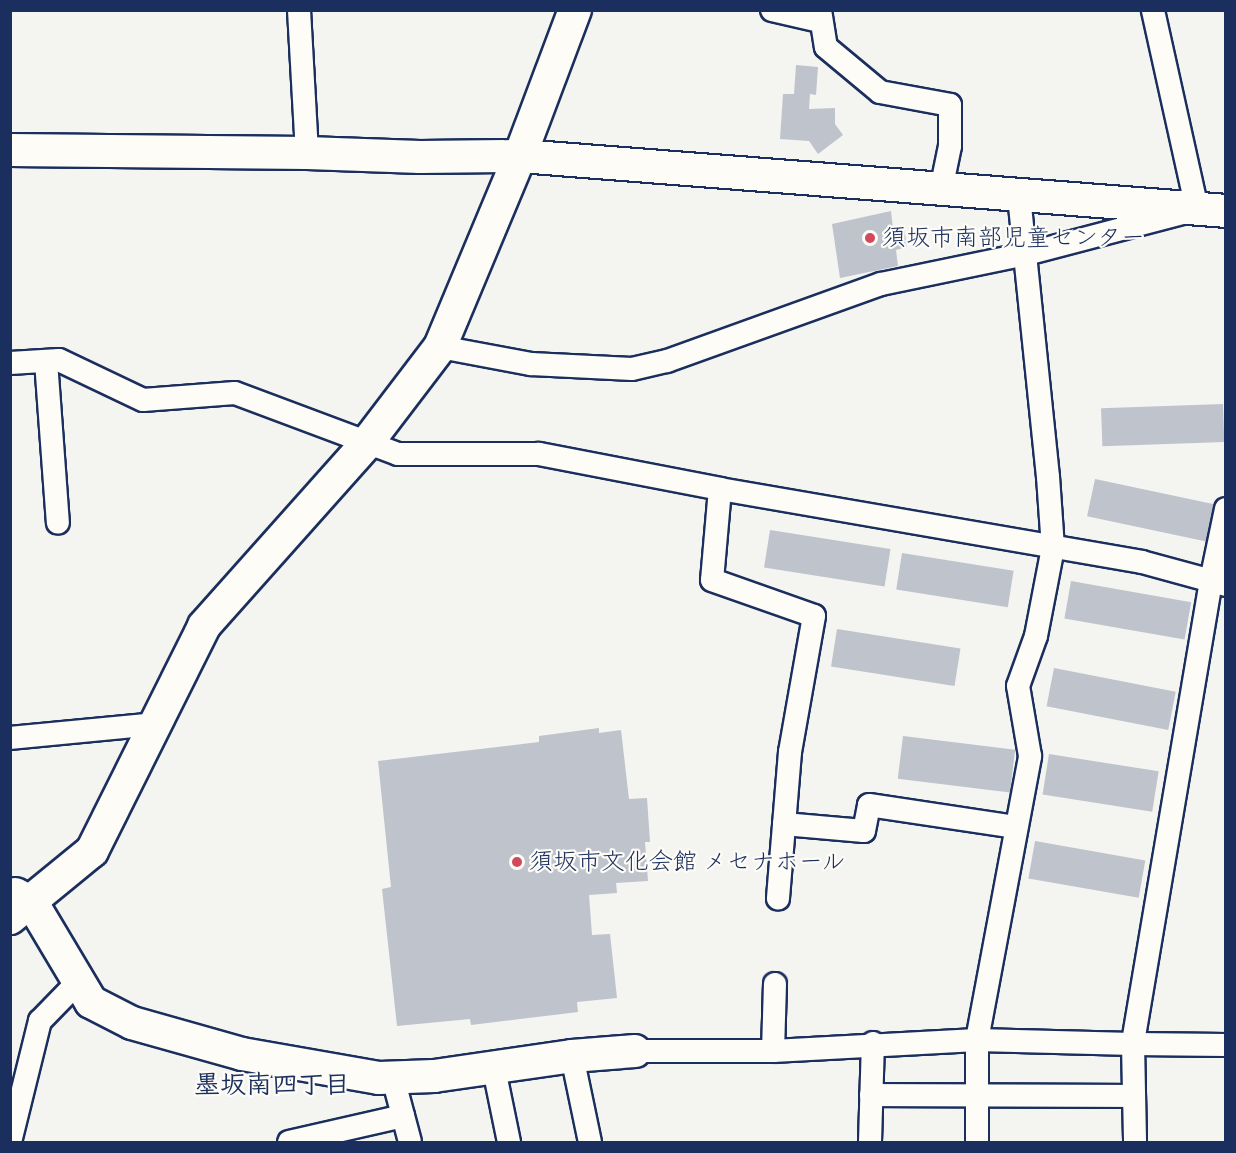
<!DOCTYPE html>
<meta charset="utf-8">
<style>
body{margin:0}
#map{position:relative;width:1236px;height:1153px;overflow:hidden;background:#f4f4f1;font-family:Caveat,"Klee One",sans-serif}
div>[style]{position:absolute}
.building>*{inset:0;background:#bfc3cc;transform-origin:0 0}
.roads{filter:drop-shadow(2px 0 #1b2f5e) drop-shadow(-2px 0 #1b2f5e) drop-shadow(0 2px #1b2f5e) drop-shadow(0 -2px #1b2f5e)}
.street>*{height:22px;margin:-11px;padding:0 11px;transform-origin:11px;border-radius:11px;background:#fdfcf7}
.secondary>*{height:32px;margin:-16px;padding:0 16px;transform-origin:16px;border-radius:16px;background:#fdfcf7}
.dots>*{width:16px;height:16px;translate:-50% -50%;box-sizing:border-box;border:3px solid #fdfcf7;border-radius:50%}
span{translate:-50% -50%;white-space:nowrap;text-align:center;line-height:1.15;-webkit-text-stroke:4.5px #fdfcf7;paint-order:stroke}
.poi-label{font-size:24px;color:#1b2f5e}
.left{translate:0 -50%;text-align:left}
.neighbourhood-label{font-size:26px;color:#1b2f5e;font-weight:700}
.frame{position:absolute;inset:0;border:12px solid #1b2f5e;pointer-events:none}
</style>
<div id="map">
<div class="building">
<i style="clip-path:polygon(796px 65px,818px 67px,816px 95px,810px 94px,809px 109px,835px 108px,835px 124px,843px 135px,818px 154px,809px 141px,780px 139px,783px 94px,794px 94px)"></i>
<i style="clip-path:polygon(891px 211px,893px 229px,904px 227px,907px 247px,896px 250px,898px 266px,840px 278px,832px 224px)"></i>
<i style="left:1223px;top:404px;width:38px;height:122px;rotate:88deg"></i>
<i style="left:1095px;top:479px;width:123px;height:38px;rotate:12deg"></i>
<i style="left:770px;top:530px;width:122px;height:38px;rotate:9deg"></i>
<i style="left:902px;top:553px;width:113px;height:37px;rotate:9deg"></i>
<i style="left:1071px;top:581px;width:122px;height:38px;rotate:10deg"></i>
<i style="left:837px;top:629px;width:125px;height:38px;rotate:9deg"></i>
<i style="left:1054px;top:668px;width:124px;height:39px;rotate:11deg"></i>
<i style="clip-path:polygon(599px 728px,599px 733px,621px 730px,629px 799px,647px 798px,650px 842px,645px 842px,648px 881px,616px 883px,617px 893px,589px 895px,592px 935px,610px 934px,617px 998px,577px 1002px,578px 1012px,471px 1025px,470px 1019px,397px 1026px,382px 889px,391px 887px,378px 761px,539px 742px,539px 736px)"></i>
<i style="left:903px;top:736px;width:113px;height:43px;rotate:7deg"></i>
<i style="left:1049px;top:754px;width:111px;height:41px;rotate:9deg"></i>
<i style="left:1035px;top:841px;width:112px;height:38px;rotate:10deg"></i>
</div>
<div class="roads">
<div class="street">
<i style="left:299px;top:10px;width:143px;rotate:86.8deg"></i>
<i style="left:772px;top:10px;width:49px;rotate:12.9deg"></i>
<i style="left:820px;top:10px;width:37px;rotate:81deg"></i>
<i style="left:826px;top:47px;width:70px;rotate:39.8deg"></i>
<i style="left:880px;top:92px;width:71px;rotate:10.5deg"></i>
<i style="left:950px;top:105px;width:41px;rotate:90deg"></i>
<i style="left:950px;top:146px;width:45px;rotate:101.6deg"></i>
<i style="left:440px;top:347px;width:93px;rotate:10.6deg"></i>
<i style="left:531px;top:364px;width:101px;rotate:2.8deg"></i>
<i style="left:632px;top:369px;width:36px;rotate:-13deg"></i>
<i style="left:667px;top:361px;width:227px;rotate:-19.8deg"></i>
<i style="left:881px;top:284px;width:148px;rotate:-11.7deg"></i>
<i style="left:1026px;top:254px;width:177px;rotate:-14.7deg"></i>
<i style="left:1197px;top:209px;width:204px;rotate:-102.5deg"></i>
<i style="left:46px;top:361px;width:162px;rotate:85.8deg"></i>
<i style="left:10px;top:363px;width:49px;rotate:-3.5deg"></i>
<i style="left:59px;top:360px;width:93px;rotate:25.5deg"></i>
<i style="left:143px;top:400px;width:92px;rotate:-4.4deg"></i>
<i style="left:235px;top:393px;width:174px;rotate:20.5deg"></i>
<i style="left:398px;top:454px;width:141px"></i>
<i style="left:539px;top:454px;width:184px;rotate:10.9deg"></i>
<i style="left:720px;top:489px;width:428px;rotate:9.8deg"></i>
<i style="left:1142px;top:562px;width:87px;rotate:15.3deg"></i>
<i style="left:720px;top:489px;width:91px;rotate:95deg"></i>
<i style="left:712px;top:580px;width:108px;rotate:19.4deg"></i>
<i style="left:814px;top:616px;width:138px;rotate:100deg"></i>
<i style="left:790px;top:752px;width:147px;rotate:94.7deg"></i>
<i style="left:1226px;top:509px;width:74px;rotate:101.8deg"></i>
<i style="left:1211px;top:581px;width:470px;rotate:99.6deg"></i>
<i style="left:1133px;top:1044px;width:93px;rotate:0.6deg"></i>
<i style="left:10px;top:738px;width:147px;rotate:-5.5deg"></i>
<i style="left:784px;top:824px;width:80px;rotate:5deg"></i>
<i style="left:864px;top:831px;width:26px;rotate:-79deg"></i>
<i style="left:869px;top:805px;width:149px;rotate:8.5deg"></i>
<i style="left:635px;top:1051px;width:138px"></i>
<i style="left:773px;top:1051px;width:204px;rotate:-3.1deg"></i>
<i style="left:977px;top:1040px;width:156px;rotate:1.5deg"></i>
<i style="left:1133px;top:1044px;width:98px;rotate:88.8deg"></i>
<i style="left:773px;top:1051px;width:67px;rotate:-88.3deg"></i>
<i style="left:572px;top:1056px;width:88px;rotate:78.2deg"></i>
<i style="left:494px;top:1069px;width:75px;rotate:78.4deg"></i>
<i style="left:393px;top:1078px;width:66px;rotate:75.1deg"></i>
<i style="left:871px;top:1095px;width:263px;rotate:0.2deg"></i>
<i style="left:10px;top:1142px;width:125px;rotate:-76.1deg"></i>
<i style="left:40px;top:1021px;width:53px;rotate:-45.8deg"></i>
<i style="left:289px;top:1142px;width:117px;rotate:-12.8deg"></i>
<i style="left:870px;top:1142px;width:99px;rotate:-88.3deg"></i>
<i style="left:977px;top:1142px;width:102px;rotate:-90deg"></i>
<i style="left:977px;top:1040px;width:289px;rotate:-79.4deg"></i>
<i style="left:1030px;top:756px;width:71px;rotate:-99.7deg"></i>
<i style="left:1018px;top:686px;width:53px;rotate:-70.2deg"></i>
<i style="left:1036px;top:636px;width:90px;rotate:-79.1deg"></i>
<i style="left:1053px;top:548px;width:71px;rotate:-94deg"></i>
<i style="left:1048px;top:477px;width:282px;rotate:-95.9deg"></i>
</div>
<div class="secondary">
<i style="left:10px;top:150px;width:297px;rotate:0.6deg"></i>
<i style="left:307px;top:153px;width:113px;rotate:2deg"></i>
<i style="left:420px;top:157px;width:100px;rotate:-0.6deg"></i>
<i style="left:520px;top:156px;width:156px;rotate:-69.4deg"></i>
<i style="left:15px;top:894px;width:19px;rotate:28deg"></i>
<i style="left:32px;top:903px;width:115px;rotate:59.2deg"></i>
<i style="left:91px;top:1002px;width:46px;rotate:27.1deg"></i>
<i style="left:132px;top:1023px;width:114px;rotate:15.7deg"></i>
<i style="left:242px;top:1054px;width:139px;rotate:9.9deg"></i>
<i style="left:379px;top:1078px;width:55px;rotate:-2.1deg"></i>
<i style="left:434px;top:1076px;width:139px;rotate:-8.2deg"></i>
<i style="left:572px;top:1056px;width:63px;rotate:-4.5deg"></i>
<i style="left:10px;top:918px;width:106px;rotate:-39.3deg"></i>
<i style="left:92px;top:851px;width:251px;rotate:-63.5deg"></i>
<i style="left:204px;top:626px;width:244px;rotate:-48.3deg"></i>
<i style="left:366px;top:444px;width:122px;rotate:-52.7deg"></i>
<i style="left:440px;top:347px;width:207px;rotate:-67.3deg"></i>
<i style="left:520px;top:156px;width:708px;rotate:4.45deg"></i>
</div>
</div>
<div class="dots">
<i style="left:870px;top:238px;background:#d1495b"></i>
<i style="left:517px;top:862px;background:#d1495b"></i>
</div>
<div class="poi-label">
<span class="left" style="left:882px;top:238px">須坂市南部児童センター</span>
<span class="left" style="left:529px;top:862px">須坂市文化会館 メセナホール</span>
</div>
<div class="neighbourhood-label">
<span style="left:272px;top:1085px">墨坂南四丁目</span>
</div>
<div class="frame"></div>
</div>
